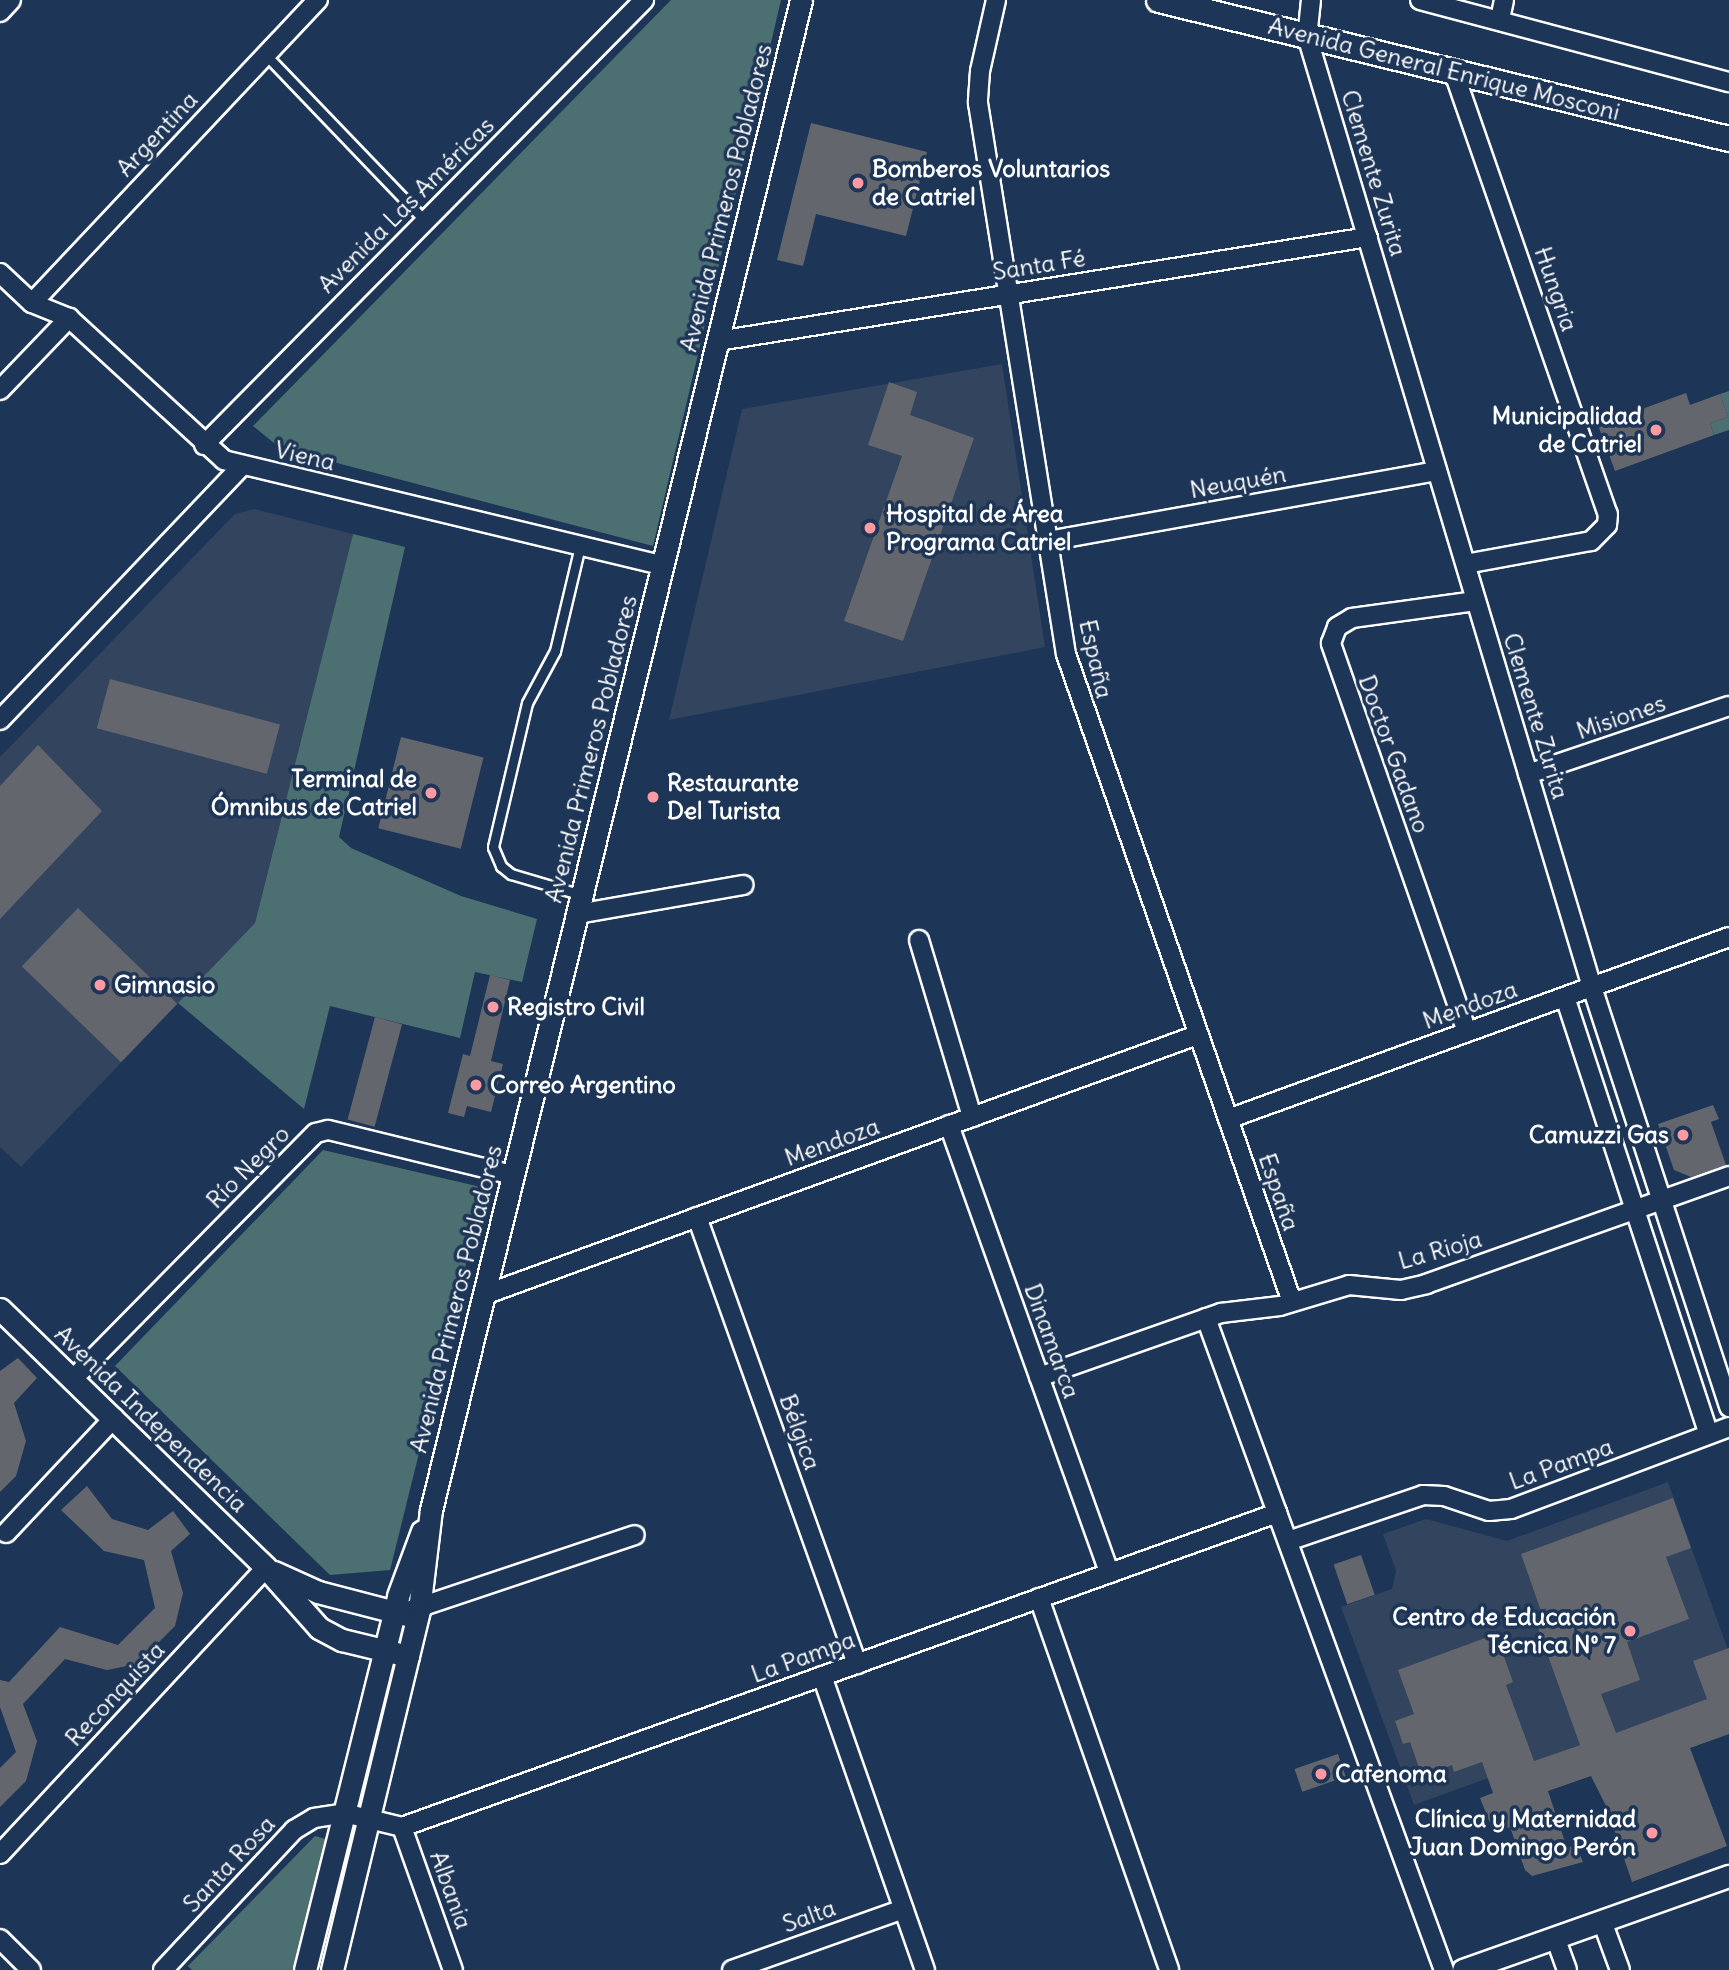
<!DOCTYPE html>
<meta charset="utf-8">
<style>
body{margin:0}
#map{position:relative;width:1729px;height:1970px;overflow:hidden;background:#1d3557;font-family:Delius,sans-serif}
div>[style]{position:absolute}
.built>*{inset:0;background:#32445e}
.green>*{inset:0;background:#4c7072}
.building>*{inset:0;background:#64666e;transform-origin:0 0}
.roads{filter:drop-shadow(2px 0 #fff) drop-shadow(-2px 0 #fff) drop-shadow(0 2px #fff) drop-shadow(0 -2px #fff)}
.service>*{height:9px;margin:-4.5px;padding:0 4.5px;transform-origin:4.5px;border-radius:4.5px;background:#1d3557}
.minor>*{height:18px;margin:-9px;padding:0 9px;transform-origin:9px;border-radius:9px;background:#1d3557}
.tertiary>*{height:21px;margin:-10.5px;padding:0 10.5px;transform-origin:10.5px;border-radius:10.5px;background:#1d3557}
.secondary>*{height:24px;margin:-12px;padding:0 12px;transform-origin:12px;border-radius:12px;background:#1d3557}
.dots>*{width:19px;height:19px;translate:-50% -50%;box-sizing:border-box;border:4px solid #1d3557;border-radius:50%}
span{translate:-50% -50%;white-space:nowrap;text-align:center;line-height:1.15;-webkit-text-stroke:7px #1d3557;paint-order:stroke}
.street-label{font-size:24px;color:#fff}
.poi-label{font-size:24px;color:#fff;font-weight:700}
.left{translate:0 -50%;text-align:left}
.right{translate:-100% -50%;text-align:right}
</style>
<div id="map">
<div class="built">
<i style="clip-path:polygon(1002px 364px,1045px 647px,669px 720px,742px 409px)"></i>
<i style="clip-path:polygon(254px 509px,353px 534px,255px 923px,21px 1167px,0 1147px,0 757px,235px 514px)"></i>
<i style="clip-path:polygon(1668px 1482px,1729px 1653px,1729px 1734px,1594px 1783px,1579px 1745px,1414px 1805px,1341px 1607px,1392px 1589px,1396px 1571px,1383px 1534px,1426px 1519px,1507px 1541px)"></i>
</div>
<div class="green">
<i style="clip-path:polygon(671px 0,781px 0,653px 546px,280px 448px,253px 426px)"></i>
<i style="clip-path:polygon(1729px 391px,1729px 430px,1714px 435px,1710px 423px,1728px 417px,1720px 394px)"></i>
<i style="clip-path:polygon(353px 534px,405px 547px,339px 837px,351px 848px,461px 896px,537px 919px,522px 982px,475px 972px,460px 1038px,330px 1006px,304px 1109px,178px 1003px,255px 923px)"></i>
<i style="clip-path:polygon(323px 1150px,485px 1188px,390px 1570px,330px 1575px,115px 1366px)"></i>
<i style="clip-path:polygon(315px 1836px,329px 1840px,297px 1970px,192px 1970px,188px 1966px)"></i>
</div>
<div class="building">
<i style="clip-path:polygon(811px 123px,927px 152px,906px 236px,816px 214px,803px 266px,777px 260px)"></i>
<i style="clip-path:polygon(889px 382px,917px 392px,910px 415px,974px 438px,903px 641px,844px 621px,902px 456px,868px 445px)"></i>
<i style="clip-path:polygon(1686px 393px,1690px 405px,1720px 394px,1728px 417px,1710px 423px,1714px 435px,1615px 471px,1598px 425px)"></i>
<i style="left:110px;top:679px;width:176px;height:51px;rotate:15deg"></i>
<i style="left:401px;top:737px;width:85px;height:94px;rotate:14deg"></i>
<i style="clip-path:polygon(38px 745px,102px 811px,0 919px,0 786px)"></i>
<i style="left:78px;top:908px;width:138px;height:81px;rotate:44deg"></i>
<i style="clip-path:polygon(490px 975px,510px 980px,491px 1061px,503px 1064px,491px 1112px,467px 1106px,464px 1117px,448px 1113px,463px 1054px,470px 1056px)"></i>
<i style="left:375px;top:1017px;width:28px;height:106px;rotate:15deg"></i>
<i style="clip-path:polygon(1713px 1105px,1719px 1119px,1711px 1122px,1726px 1165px,1691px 1177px,1674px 1170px,1658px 1124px)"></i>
<i style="clip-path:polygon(18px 1358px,37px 1378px,14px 1403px,26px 1441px,16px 1476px,0 1492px,0 1371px)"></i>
<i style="clip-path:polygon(87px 1486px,112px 1519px,148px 1530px,173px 1511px,190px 1534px,171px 1551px,183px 1593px,175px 1626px,137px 1664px,107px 1670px,65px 1659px,23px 1704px,37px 1741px,26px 1781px,0 1807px,0 1768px,16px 1752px,0 1707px,0 1680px,9px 1682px,60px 1627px,118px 1645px,155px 1608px,144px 1560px,104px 1551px,61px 1510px)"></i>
<i style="clip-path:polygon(1673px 1498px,1691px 1548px,1666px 1557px,1689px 1619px,1627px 1642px,1640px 1680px,1601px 1694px,1616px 1733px,1707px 1699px,1693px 1661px,1729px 1648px,1729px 1734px,1690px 1748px,1727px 1846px,1632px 1882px,1607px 1808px,1591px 1776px,1548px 1791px,1567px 1848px,1576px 1845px,1583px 1862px,1532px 1876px,1525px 1870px,1510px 1827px,1494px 1833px,1480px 1798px,1493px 1793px,1482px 1762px,1454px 1772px,1452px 1765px,1422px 1776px,1410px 1742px,1403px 1744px,1395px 1721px,1414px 1714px,1398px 1670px,1496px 1634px,1513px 1682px,1506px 1685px,1534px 1761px,1580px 1745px,1533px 1614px,1541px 1611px,1521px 1554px)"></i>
<i style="left:1361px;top:1555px;width:42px;height:29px;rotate:71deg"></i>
<i style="left:1338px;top:1754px;width:24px;height:46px;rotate:71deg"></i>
</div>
<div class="roads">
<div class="service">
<i style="left:265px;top:54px;width:231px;rotate:46.2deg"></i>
<i style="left:580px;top:546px;width:108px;rotate:103.4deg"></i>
<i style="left:555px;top:651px;width:59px;rotate:118.3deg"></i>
<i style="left:527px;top:703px;width:148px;rotate:103.3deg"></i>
<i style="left:493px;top:847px;width:21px;rotate:67deg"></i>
<i style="left:501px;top:866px;width:13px;rotate:39deg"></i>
<i style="left:511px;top:874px;width:74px;rotate:16.5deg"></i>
</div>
<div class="minor">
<i style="left:996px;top:0;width:73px;rotate:102.7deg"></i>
<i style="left:980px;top:71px;width:32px;rotate:94deg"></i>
<i style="left:978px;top:103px;width:558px;rotate:80.93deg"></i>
<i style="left:1066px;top:654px;width:686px;rotate:70.77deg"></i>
<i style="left:1311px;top:0;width:36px;rotate:96deg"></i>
<i style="left:1307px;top:36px;width:993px;rotate:73.32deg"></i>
<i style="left:1592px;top:987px;width:442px;rotate:71.9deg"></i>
<i style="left:1420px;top:0;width:320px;rotate:14.9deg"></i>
<i style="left:0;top:12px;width:16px;rotate:-47deg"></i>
<i style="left:1500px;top:19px;width:19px;rotate:-78deg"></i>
<i style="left:1453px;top:70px;width:470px;rotate:70.8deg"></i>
<i style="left:1608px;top:514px;width:11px;rotate:95deg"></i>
<i style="left:1607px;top:525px;width:23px;rotate:135deg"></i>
<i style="left:1591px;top:541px;width:127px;rotate:169.6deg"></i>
<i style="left:0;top:273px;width:44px;rotate:43.2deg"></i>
<i style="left:32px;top:303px;width:40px;rotate:22deg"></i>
<i style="left:69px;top:318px;width:210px;rotate:42.5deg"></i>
<i style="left:224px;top:460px;width:451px;rotate:13.5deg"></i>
<i style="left:32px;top:303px;width:417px;rotate:-46.7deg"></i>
<i style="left:718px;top:341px;width:658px;rotate:-9.09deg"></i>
<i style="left:0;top:390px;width:100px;rotate:-46.2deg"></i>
<i style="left:204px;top:445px;width:626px;rotate:-45.32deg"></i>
<i style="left:1048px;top:541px;width:395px;rotate:-10.2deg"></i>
<i style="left:0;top:720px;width:351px;rotate:-46.4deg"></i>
<i style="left:1528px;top:774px;width:212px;rotate:-18.7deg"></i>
<i style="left:577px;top:914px;width:169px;rotate:-9.9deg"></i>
<i style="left:919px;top:940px;width:185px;rotate:73.3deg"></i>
<i style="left:1565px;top:997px;width:460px;rotate:71.8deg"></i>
<i style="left:1467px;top:1032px;width:412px;rotate:-109.3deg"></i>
<i style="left:1331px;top:643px;width:17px;rotate:-69deg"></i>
<i style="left:1337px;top:627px;width:17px;rotate:-31deg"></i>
<i style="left:1352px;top:618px;width:125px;rotate:-7.8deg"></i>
<i style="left:1228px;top:1119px;width:533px;rotate:-19.96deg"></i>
<i style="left:949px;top:1125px;width:476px;rotate:70.3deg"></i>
<i style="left:697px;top:1217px;width:475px;rotate:70.3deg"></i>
<i style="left:484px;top:1295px;width:759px;rotate:-20.03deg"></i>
<i style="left:1206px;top:1318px;width:694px;rotate:69.95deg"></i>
<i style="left:1039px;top:1377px;width:193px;rotate:-19.4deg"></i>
<i style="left:1221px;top:1313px;width:59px;rotate:-6.8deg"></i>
<i style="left:1280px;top:1306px;width:72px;rotate:-16.9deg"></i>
<i style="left:1349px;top:1285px;width:52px;rotate:5.5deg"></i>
<i style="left:1401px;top:1290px;width:26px;rotate:-13deg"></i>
<i style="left:1426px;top:1284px;width:322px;rotate:-19.6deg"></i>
<i style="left:73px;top:1379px;width:346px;rotate:-45.4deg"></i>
<i style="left:316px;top:1133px;width:12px;rotate:-14deg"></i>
<i style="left:328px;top:1130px;width:190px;rotate:13.7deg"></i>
<i style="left:6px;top:1533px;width:158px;rotate:-46.8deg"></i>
<i style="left:1288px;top:1541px;width:143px;rotate:-18.8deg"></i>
<i style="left:1423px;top:1495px;width:21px;rotate:3deg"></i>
<i style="left:1444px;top:1496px;width:47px;rotate:18.4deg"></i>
<i style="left:1489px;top:1511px;width:22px;rotate:-5deg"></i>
<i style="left:1511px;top:1509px;width:233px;rotate:-20.6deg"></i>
<i style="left:1039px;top:1598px;width:394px;rotate:70.7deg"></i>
<i style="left:408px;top:1611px;width:239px;rotate:-18.5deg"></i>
<i style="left:822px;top:1676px;width:312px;rotate:70.7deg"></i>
<i style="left:402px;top:1827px;width:152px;rotate:70.4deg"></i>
<i style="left:0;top:1854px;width:391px;rotate:-47.1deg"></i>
<i style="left:1602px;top:1921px;width:52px;rotate:69.8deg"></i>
<i style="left:1555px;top:1937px;width:35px;rotate:70deg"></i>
<i style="left:0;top:1939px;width:44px;rotate:45deg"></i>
<i style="left:163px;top:1970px;width:192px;rotate:-46.9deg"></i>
<i style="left:294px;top:1830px;width:23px;rotate:-31deg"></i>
<i style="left:314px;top:1818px;width:30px;rotate:-9deg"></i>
<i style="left:344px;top:1813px;width:60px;rotate:13.6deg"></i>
<i style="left:402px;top:1827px;width:930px;rotate:-19.74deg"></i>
<i style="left:732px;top:1970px;width:182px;rotate:-19.6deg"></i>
</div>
<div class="tertiary">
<i style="left:0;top:1309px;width:371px;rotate:44.2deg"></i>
<i style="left:266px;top:1568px;width:80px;rotate:48.5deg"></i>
<i style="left:319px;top:1628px;width:26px;rotate:28deg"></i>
<i style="left:342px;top:1640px;width:68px;rotate:13.6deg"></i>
<i style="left:274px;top:1572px;width:48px;rotate:24.4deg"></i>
<i style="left:318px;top:1592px;width:91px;rotate:14.6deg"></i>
<i style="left:305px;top:1970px;width:385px;rotate:-76deg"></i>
<i style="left:398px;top:1596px;width:69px;rotate:-69.7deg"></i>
<i style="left:332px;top:1970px;width:370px;rotate:-76.4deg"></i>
<i style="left:419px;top:1610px;width:101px;rotate:-83.2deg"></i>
<i style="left:431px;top:1510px;width:1555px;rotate:-76.23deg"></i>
<i style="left:1463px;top:1970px;width:282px;rotate:-19.5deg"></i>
</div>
<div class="secondary">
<i style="left:1159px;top:0;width:587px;rotate:13.7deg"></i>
</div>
</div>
<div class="dots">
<i style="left:858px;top:183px;background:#ff9aa2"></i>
<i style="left:1656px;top:430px;background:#ff9aa2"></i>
<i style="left:870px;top:528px;background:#ff9aa2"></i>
<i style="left:431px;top:793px;background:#ff9aa2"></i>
<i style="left:653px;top:797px;background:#ff9aa2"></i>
<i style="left:100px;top:985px;background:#ff9aa2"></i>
<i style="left:493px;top:1007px;background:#ff9aa2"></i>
<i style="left:476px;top:1085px;background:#ff9aa2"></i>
<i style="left:1683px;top:1135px;background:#ff9aa2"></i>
<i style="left:1630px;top:1631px;background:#ff9aa2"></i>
<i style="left:1321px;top:1774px;background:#ff9aa2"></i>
<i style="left:1652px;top:1833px;background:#ff9aa2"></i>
</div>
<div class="street-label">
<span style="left:1444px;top:69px;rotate:14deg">Avenida General Enrique Mosconi</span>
<span style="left:157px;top:134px;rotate:-47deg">Argentina</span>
<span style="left:1374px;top:173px;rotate:73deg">Clemente Zurita</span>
<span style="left:726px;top:198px;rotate:-76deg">Avenida Primeros Pobladores</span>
<span style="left:406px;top:205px;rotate:-45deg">Avenida Las Américas</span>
<span style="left:1039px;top:265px;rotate:-9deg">Santa Fé</span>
<span style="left:1556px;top:289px;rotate:71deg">Hungria</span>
<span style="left:305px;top:456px;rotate:13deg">Viena</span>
<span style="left:1238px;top:482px;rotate:-10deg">Neuquén</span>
<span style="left:1096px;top:659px;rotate:77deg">España</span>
<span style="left:1536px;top:716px;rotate:73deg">Clemente Zurita</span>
<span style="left:1621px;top:717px;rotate:-19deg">Misiones</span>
<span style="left:591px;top:749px;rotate:-76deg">Avenida Primeros Pobladores</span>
<span style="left:1394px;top:754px;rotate:70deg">Doctor Gadano</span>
<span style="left:1470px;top:1005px;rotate:-20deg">Mendoza</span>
<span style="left:832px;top:1142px;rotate:-20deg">Mendoza</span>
<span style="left:248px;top:1167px;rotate:-45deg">Río Negro</span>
<span style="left:1279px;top:1192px;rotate:71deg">España</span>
<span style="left:1440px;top:1250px;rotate:-16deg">La Rioja</span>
<span style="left:456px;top:1299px;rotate:-76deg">Avenida Primeros Pobladores</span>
<span style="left:1052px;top:1341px;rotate:70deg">Dinamarca</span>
<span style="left:151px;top:1419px;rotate:44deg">Avenida Independencia</span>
<span style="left:800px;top:1432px;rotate:70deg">Bélgica</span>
<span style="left:1561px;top:1464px;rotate:-20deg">La Pampa</span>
<span style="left:803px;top:1657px;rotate:-20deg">La Pampa</span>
<span style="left:115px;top:1694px;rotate:-47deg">Reconquista</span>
<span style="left:229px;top:1864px;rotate:-47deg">Santa Rosa</span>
<span style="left:451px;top:1890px;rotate:70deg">Albania</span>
<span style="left:809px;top:1916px;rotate:-20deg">Salta</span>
</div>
<div class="poi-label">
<span class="left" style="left:872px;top:183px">Bomberos Voluntarios<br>de Catriel</span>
<span class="right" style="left:1642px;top:430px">Municipalidad<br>de Catriel</span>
<span class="left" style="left:886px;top:528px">Hospital de Área<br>Programa Catriel</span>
<span class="right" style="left:417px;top:793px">Terminal de<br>Ómnibus de Catriel</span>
<span class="left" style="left:667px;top:797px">Restaurante<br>Del Turista</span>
<span class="left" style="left:114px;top:985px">Gimnasio</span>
<span class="left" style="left:507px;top:1007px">Registro Civil</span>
<span class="left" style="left:490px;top:1085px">Correo Argentino</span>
<span class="right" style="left:1669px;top:1135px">Camuzzi Gas</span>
<span class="right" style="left:1616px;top:1631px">Centro de Educación<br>Técnica N° 7</span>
<span class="left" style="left:1335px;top:1774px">Cafenoma</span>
<span class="right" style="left:1636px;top:1833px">Clínica y Maternidad<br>Juan Domingo Perón</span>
</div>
</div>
